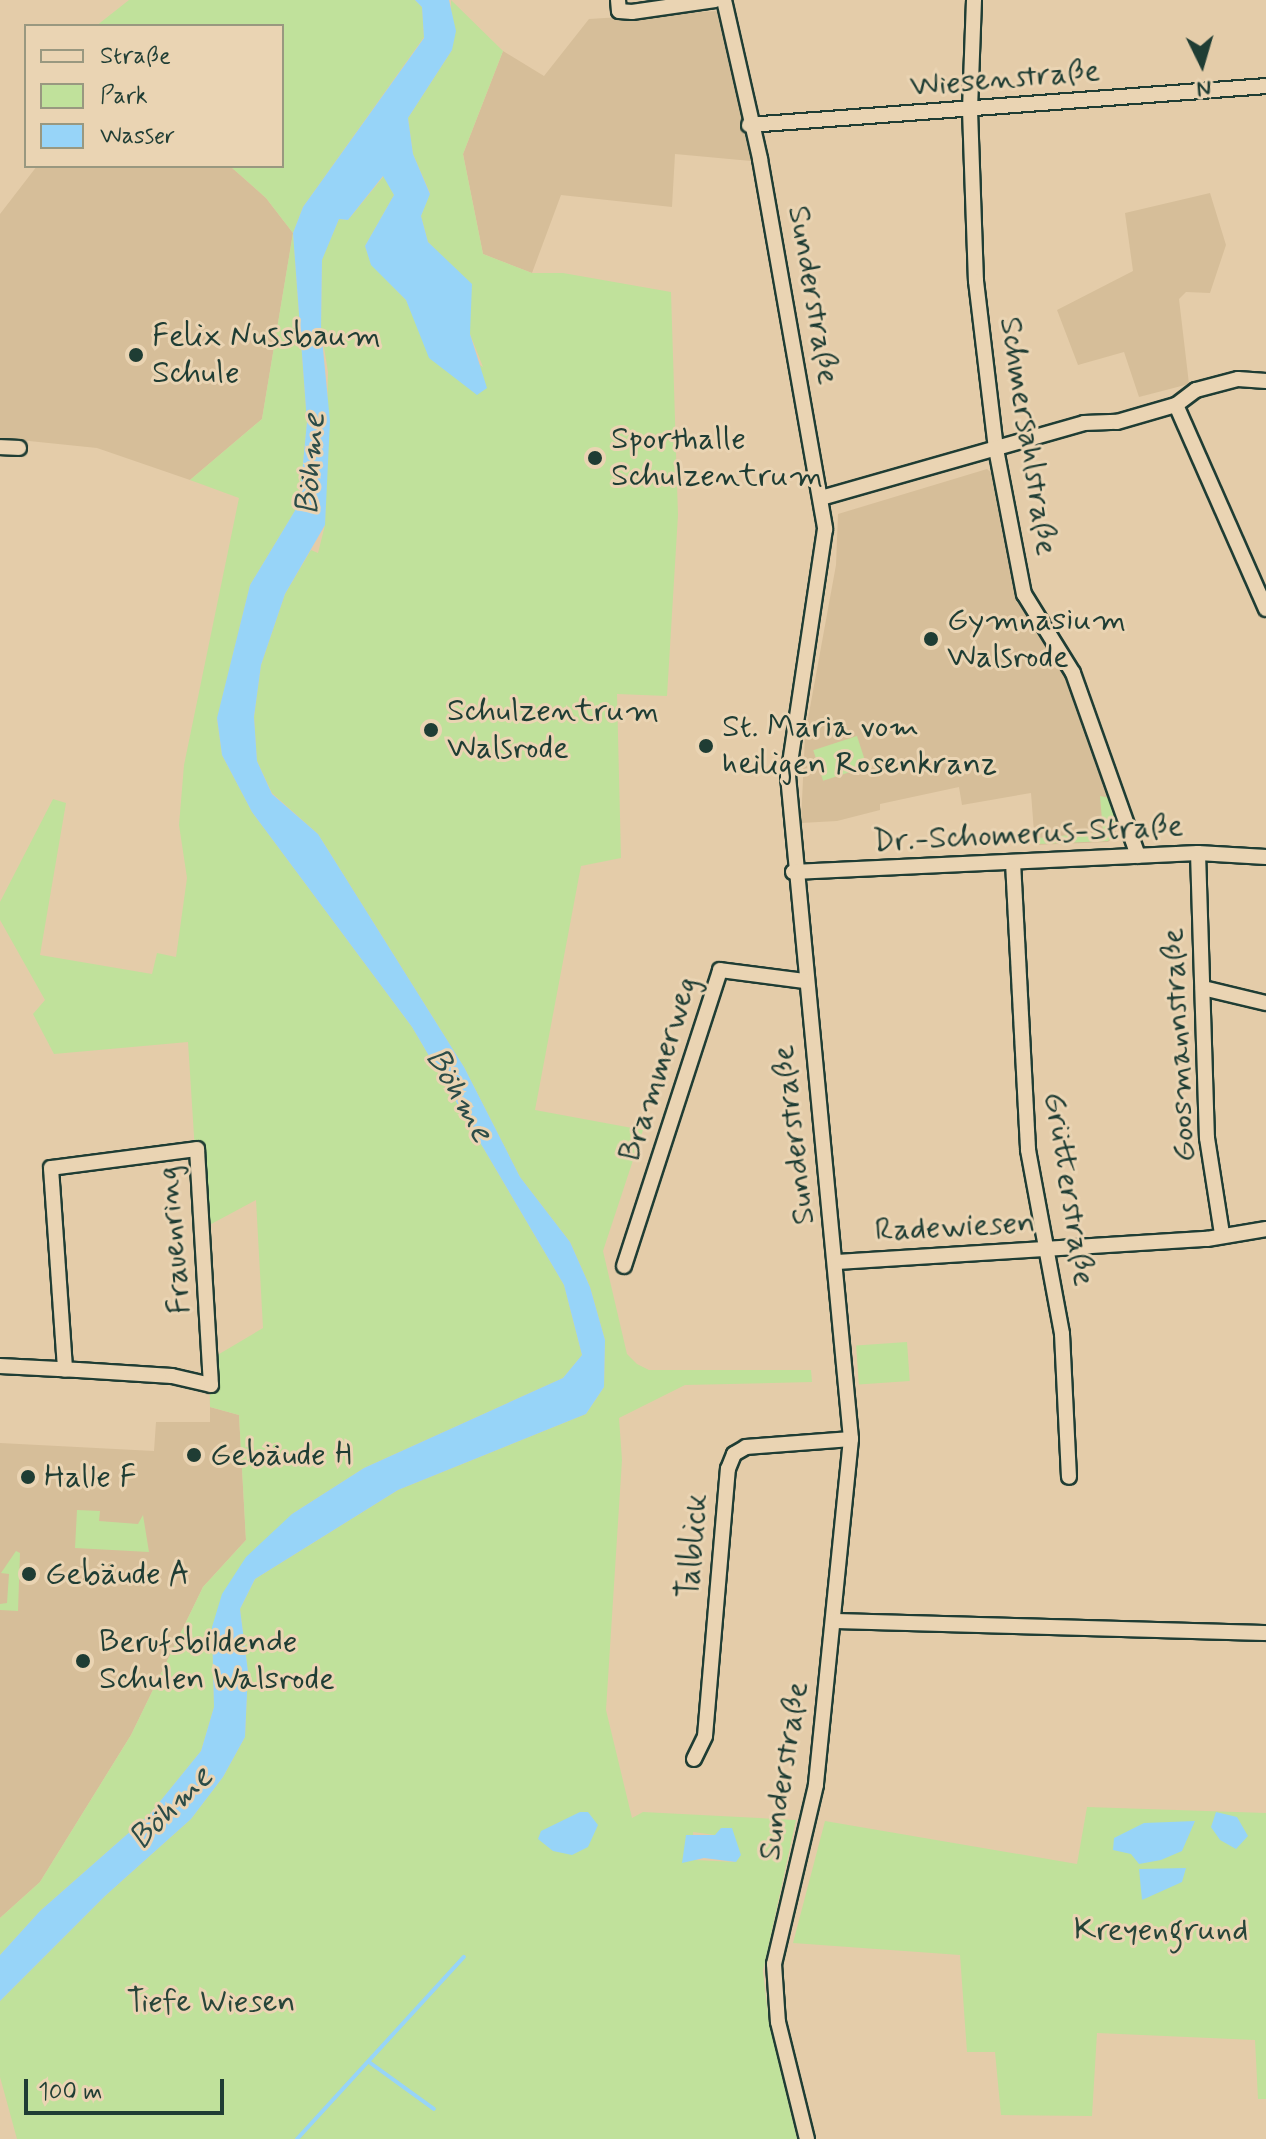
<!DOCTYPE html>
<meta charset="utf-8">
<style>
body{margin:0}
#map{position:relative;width:1266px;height:2139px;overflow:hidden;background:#e4cca9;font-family:Mynerve,sans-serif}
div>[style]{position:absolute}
.built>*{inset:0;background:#d6be99}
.green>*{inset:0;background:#c0e19b;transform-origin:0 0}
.water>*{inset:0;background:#97d4f8}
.stream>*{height:4px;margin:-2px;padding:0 2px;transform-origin:2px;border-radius:2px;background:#97d4f8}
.roads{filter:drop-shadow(2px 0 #1f3d34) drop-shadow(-2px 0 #1f3d34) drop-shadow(0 2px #1f3d34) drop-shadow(0 -2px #1f3d34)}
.minor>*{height:14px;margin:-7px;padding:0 7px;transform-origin:7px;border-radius:7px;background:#ead4b3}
.dots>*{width:22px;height:22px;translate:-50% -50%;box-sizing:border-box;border:4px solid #ead4b3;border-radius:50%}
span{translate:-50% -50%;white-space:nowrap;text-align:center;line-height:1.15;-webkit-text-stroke:6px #ead4b3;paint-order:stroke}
.street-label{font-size:32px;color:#1f3d34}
.poi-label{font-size:32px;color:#1f3d34}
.left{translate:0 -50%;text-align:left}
.park-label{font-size:32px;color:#274539}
.water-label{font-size:34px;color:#2b4c48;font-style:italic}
.legend{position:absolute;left:24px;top:24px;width:260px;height:144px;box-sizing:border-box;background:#ead4b3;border:2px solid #999880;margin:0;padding:10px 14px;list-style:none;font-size:24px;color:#1f3d34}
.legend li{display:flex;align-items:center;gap:16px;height:40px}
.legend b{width:40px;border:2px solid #999880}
.north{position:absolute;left:1162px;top:24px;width:80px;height:80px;-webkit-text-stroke:6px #ead4b3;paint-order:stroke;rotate:175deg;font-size:22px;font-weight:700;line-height:32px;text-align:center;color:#1f3d34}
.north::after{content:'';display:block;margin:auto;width:28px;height:36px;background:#1f3d34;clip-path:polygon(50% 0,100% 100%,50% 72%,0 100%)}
.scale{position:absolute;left:24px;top:2079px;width:200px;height:36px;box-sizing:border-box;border:4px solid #1f3d34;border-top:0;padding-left:10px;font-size:24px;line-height:28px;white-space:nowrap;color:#1f3d34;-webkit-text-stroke:6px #ead4b3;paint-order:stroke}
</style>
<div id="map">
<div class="built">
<i style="clip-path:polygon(717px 11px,751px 161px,675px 154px,672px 207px,561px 195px,532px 273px,483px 254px,463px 154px,503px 51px,544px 76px,589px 19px)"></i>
<i style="clip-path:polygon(37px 166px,230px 166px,266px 198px,293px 233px,262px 419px,190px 480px,97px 448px,0 438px,0 214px)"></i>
<i style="clip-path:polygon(1210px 193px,1226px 245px,1210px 293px,1186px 292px,1179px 299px,1189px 384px,1139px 397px,1124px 352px,1078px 365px,1057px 310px,1133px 271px,1125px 213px)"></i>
<i style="clip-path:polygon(987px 469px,993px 474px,1013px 583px,1024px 612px,1059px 662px,1116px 810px,1116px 835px,1108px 842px,1035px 845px,1031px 793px,962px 805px,959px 787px,880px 804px,880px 810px,837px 821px,801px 823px,805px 735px,836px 565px,838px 514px)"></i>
<i style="clip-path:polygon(210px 1407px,239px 1415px,246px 1540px,203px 1587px,131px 1735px,40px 1882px,0 1918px,0 1443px,154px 1451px,156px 1422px,210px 1422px)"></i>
</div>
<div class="green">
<i style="clip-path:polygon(129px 0,415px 0,422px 7px,424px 37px,303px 207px,293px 233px,307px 422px,299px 504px,250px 585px,217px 719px,222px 755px,252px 812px,412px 1027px,564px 1285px,582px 1355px,563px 1378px,364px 1468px,292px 1514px,212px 1627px,214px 1707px,201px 1751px,149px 1815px,40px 1911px,0 1955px,0 1918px,40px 1882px,131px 1735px,203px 1587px,246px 1540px,239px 1415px,210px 1407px,209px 1360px,263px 1328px,256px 1200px,200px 1230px,188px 1042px,54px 1054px,33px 1014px,45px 1000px,0 920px,0 902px,53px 799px,66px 803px,40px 955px,152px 974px,157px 953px,176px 957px,187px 878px,179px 825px,184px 765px,239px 498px,190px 480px,262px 419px,293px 233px,266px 198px,230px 166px,282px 166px,282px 26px,96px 26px)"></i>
<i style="clip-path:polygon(evenodd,451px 0,503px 51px,463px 154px,483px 254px,532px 273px,563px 273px,671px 292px,678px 515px,667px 696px,617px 694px,621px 858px,581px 866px,535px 1110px,643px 1130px,603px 1251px,627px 1354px,637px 1364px,649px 1370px,811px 1370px,812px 1382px,685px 1385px,619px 1418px,622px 1460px,606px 1710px,632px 1818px,643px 1812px,796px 1820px,763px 1971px,769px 2023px,797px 2139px,17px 2139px,0 2077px,0 2001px,105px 1896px,191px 1819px,223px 1777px,245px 1737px,248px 1672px,240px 1609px,255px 1579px,398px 1490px,586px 1414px,604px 1387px,605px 1340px,590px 1287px,570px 1242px,520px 1177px,464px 1067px,318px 834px,272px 793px,257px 761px,254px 717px,261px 665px,285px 594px,311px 550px,318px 553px,325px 525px,328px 372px,321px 329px,322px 259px,339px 219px,348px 220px,384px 176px,394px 195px,365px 246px,371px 264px,406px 300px,417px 324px,483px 367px,470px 334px,470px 311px,461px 277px,428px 242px,421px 216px,430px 193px,413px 154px,408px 118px,452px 50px,451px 0,693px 1832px,715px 1835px,736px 1862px,695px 1860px,693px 1832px)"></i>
<i style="left:857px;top:736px;width:32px;height:46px;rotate:72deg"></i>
<i style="clip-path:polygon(1100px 796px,1110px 798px,1118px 823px,1108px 841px,1038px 844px,1038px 838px,1103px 832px)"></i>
<i style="left:907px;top:1342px;width:39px;height:51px;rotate:86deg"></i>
<i style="clip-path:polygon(77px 1510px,100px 1511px,99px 1521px,138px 1524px,143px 1515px,149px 1552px,75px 1548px)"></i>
<i style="clip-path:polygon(16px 1551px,20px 1553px,18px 1611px,0 1610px,0 1604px,7px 1603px,9px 1574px,1px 1573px)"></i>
<i style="clip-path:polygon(1087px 1807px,1266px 1813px,1266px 2099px,1258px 2099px,1255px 2040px,1097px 2033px,1092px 2116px,1001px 2115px,995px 2052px,967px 2052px,960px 1955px,793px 1943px,825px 1821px,1077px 1864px)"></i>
</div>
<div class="water">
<i style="clip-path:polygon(415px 0,449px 0,456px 31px,452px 50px,408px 118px,413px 154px,430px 194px,421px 216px,428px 242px,472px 284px,470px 334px,487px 388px,477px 395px,429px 358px,406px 300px,371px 265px,365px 246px,394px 195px,383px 176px,348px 220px,339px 219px,322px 260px,321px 329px,330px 421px,325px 525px,285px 594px,261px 665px,254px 717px,257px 761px,272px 794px,318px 834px,464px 1067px,520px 1177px,570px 1242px,590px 1287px,605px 1340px,604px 1387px,586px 1414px,398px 1490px,255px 1579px,240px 1609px,248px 1672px,245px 1737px,223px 1777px,191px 1819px,105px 1896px,0 2001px,0 1955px,40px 1911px,149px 1815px,201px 1751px,214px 1707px,212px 1627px,222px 1594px,246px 1557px,292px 1514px,364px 1468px,563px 1378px,582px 1355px,564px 1285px,412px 1027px,252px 812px,222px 755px,217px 718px,250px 585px,299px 504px,307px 422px,293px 233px,303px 207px,424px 38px,422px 7px)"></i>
<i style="clip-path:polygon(580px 1812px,588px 1812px,598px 1825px,588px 1847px,572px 1855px,553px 1851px,538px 1839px,541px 1831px)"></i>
<i style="clip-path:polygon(1216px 1812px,1237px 1817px,1248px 1836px,1236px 1849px,1220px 1840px,1211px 1827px)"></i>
<i style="clip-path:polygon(1195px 1821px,1182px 1851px,1161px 1860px,1139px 1864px,1131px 1854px,1113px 1850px,1114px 1838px,1144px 1823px)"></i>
<i style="clip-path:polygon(721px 1828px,732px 1828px,741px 1855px,736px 1862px,704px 1858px,682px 1863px,686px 1835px,715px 1835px)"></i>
<i style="clip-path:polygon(1186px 1868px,1182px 1882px,1142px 1900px,1139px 1869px)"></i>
</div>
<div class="stream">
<i style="left:369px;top:2062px;width:80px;rotate:35.9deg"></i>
<i style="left:297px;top:2139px;width:247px;rotate:-47.5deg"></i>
</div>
<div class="roads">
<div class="minor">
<i style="left:618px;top:0;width:11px;rotate:85deg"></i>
<i style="left:619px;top:11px;width:13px;rotate:4deg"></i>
<i style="left:632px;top:12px;width:84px;rotate:-8.2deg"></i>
<i style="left:724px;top:0;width:163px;rotate:77.2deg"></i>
<i style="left:760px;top:159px;width:376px;rotate:80deg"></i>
<i style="left:825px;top:529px;width:250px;rotate:98.5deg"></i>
<i style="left:788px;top:776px;width:666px;rotate:84.57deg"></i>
<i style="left:851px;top:1439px;width:348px;rotate:95.8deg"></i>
<i style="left:816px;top:1785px;width:184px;rotate:103.2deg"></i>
<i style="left:774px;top:1964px;width:58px;rotate:86.1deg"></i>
<i style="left:778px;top:2022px;width:121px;rotate:76.1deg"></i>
<i style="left:974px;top:0;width:110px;rotate:92.1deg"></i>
<i style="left:970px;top:110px;width:171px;rotate:88deg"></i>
<i style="left:976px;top:281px;width:169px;rotate:83.2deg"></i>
<i style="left:996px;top:449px;width:148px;rotate:79.1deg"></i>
<i style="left:1024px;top:594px;width:93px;rotate:58.2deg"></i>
<i style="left:1073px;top:673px;width:194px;rotate:70.4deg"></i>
<i style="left:749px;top:125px;width:518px;rotate:-4.31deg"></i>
<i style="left:1176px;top:405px;width:223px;rotate:66.2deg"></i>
<i style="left:0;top:447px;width:19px;rotate:3deg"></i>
<i style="left:821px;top:498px;width:273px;rotate:-15.9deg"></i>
<i style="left:1084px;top:423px;width:33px;rotate:-2deg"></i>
<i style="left:1117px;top:422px;width:61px;rotate:-16.1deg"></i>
<i style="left:1176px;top:405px;width:25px;rotate:-37deg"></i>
<i style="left:1196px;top:390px;width:43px;rotate:-14.7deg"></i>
<i style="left:1238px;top:379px;width:28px;rotate:4deg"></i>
<i style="left:1198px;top:853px;width:285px;rotate:88.2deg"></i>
<i style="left:1207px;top:1138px;width:97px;rotate:81.1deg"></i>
<i style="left:1013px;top:862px;width:288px;rotate:87deg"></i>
<i style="left:1028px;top:1150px;width:187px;rotate:79.5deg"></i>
<i style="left:1062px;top:1334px;width:143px;rotate:87.2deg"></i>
<i style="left:793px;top:872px;width:405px;rotate:-2.7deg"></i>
<i style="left:1198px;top:853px;width:68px;rotate:3.4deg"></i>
<i style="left:1203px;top:988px;width:65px;rotate:13.4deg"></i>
<i style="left:837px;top:1262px;width:371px;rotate:-3.6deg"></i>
<i style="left:1207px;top:1239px;width:60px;rotate:-9.6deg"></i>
<i style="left:624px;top:1266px;width:311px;rotate:-72deg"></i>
<i style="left:720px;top:970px;width:86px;rotate:7.4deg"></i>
<i style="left:0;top:1366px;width:78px;rotate:2.9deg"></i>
<i style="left:78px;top:1370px;width:94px;rotate:3.7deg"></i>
<i style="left:172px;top:1376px;width:40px;rotate:13deg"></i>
<i style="left:211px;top:1385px;width:236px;rotate:-93.4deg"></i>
<i style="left:197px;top:1149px;width:147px;rotate:172.6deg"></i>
<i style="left:51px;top:1168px;width:202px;rotate:86deg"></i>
<i style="left:834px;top:1621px;width:432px;rotate:1.6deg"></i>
<i style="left:694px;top:1759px;width:25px;rotate:-64deg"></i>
<i style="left:705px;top:1736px;width:268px;rotate:-85.1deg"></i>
<i style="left:728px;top:1469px;width:16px;rotate:-68deg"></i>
<i style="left:734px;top:1454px;width:14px;rotate:-30deg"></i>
<i style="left:746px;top:1447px;width:105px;rotate:-4.4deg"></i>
</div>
</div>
<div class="dots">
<i style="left:136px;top:355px;background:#1f3d34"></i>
<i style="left:595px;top:458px;background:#1f3d34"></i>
<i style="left:931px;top:639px;background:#1f3d34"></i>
<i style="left:431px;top:730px;background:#1f3d34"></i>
<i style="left:706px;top:746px;background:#1f3d34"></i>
<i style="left:194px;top:1455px;background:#1f3d34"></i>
<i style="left:28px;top:1477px;background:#1f3d34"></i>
<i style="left:29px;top:1574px;background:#1f3d34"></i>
<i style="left:83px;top:1661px;background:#1f3d34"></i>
</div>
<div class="street-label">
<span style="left:1005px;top:79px;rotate:-5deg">Wiesenstraße</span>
<span style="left:813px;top:295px;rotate:80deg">Sunderstraße</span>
<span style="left:1028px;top:436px;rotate:81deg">Schmersahlstraße</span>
<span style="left:1028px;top:834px;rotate:-3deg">Dr.-Schomerus-Straße</span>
<span style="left:1179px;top:1045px;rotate:-93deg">Goosmannstraße</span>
<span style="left:659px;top:1069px;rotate:-72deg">Brammerweg</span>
<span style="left:794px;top:1135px;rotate:-97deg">Sunderstraße</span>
<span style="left:1069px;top:1189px;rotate:81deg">Grütterstraße</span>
<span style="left:955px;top:1227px;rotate:-3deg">Radewiesen</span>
<span style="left:174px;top:1240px;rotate:-95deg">Frauenring</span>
<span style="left:693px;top:1546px;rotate:-85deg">Talblick</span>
<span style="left:784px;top:1771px;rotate:-81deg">Sunderstraße</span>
</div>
<div class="poi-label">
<span class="left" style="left:152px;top:355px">Felix Nussbaum<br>Schule</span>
<span class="left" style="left:611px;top:458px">Sporthalle<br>Schulzentrum</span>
<span class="left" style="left:947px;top:639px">Gymnasium<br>Walsrode</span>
<span class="left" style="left:447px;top:730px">Schulzentrum<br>Walsrode</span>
<span class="left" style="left:722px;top:746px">St. Maria vom<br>heiligen Rosenkranz</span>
<span class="left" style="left:210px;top:1455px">Gebäude H</span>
<span class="left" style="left:44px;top:1477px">Halle F</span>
<span class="left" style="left:45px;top:1574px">Gebäude A</span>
<span class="left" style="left:99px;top:1661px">Berufsbildende<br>Schulen Walsrode</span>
</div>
<div class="park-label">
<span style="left:1161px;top:1930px">Kreyengrund</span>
<span style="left:211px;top:2002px">Tiefe Wiesen</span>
</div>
<div class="water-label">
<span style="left:311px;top:464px;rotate:-86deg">Böhme</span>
<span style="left:459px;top:1095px;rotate:60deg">Böhme</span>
<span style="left:171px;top:1808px;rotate:-45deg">Böhme</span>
</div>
<ul class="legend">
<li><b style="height:10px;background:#ead4b3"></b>Straße</li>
<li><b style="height:22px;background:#c0e19b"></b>Park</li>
<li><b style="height:22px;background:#97d4f8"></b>Wasser</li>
</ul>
<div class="north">N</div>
<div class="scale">100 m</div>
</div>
